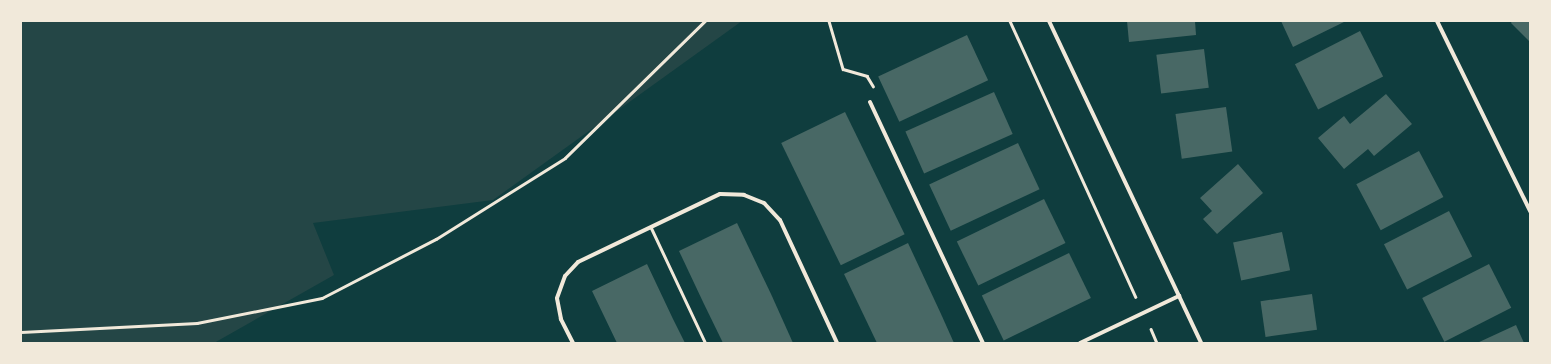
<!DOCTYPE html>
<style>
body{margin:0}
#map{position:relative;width:1551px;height:364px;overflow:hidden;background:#0f3d3e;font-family:Cabin,sans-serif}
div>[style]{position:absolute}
.green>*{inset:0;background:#244646}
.building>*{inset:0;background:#486865;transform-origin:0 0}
.path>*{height:2.5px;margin:-1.25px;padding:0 1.25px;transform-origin:1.25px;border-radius:1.25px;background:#f1e9da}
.service>*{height:3px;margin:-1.5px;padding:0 1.5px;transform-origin:1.5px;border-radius:1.5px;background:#f1e9da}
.minor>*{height:4px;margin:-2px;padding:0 2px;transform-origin:2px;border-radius:2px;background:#f1e9da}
span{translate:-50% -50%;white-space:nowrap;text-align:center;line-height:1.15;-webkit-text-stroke:3px #f1e9da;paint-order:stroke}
.frame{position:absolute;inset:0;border:22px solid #f1e9da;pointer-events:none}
</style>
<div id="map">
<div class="green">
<i style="clip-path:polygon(21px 21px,742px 21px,493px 200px,313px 223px,334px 275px,214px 343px,21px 343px)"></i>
</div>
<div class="building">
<i style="clip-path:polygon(1127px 21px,1195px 21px,1196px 35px,1129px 42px)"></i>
<i style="clip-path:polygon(1281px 21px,1346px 21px,1293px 47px)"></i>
<i style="clip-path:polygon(1512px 21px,1530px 21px,1530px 42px,1511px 23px)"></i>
<i style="left:1360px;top:31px;width:51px;height:73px;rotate:63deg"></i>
<i style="left:967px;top:35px;width:50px;height:98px;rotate:65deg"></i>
<i style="left:1204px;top:49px;width:39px;height:48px;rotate:83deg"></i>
<i style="left:994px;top:92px;width:46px;height:97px;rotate:66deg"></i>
<i style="clip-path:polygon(1386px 94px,1412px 124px,1374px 156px,1368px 149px,1344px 169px,1318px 138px,1344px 116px,1350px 124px)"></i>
<i style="left:1226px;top:107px;width:45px;height:51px;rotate:82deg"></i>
<i style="left:845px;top:112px;width:136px;height:71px;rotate:64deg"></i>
<i style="left:1018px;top:143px;width:51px;height:98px;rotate:65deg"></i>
<i style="left:1419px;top:151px;width:52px;height:71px;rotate:62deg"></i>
<i style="clip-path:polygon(1238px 164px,1263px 193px,1217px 234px,1203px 219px,1212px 211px,1200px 198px)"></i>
<i style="left:1044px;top:199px;width:49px;height:97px;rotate:64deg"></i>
<i style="left:1449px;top:211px;width:51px;height:73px;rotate:63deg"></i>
<i style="clip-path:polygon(737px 223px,771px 294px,793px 343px,723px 343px,704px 304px,679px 251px)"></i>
<i style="left:1282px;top:232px;width:39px;height:50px;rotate:78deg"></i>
<i style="clip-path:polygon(908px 243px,941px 314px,954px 343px,877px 343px,844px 274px)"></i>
<i style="left:1069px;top:253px;width:50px;height:97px;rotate:64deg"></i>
<i style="clip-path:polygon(647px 264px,673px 319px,685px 343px,617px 343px,604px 316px,592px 291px)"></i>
<i style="left:1489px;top:264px;width:49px;height:75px;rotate:63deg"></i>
<i style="left:1312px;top:294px;width:36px;height:52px;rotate:82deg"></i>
<i style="clip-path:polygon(1516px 325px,1524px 343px,1477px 343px)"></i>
</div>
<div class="path">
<i style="left:829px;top:21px;width:50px;rotate:73.7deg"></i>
<i style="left:843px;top:69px;width:25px;rotate:16deg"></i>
<i style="left:867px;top:76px;width:12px;rotate:59deg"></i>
<i style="left:1010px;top:21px;width:303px;rotate:65.5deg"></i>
<i style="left:1151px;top:329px;width:15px;rotate:67deg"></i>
<i style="left:21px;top:332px;width:176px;rotate:-2.9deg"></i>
<i style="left:197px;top:323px;width:127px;rotate:-11.3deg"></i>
<i style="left:322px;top:298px;width:128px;rotate:-27.4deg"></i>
<i style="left:436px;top:239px;width:152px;rotate:-32.1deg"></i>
<i style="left:565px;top:158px;width:196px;rotate:-44.4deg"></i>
</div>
<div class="service">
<i style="left:651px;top:228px;width:127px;rotate:64.8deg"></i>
</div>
<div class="minor">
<i style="left:1049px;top:21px;width:356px;rotate:64.7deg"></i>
<i style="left:1437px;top:21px;width:212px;rotate:63.9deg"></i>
<i style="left:870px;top:102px;width:266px;rotate:64.9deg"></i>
<i style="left:573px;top:343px;width:27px;rotate:-117deg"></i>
<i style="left:561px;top:319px;width:21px;rotate:-101deg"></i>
<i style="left:557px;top:298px;width:23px;rotate:-70deg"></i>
<i style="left:565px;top:276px;width:19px;rotate:-47deg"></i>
<i style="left:578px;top:262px;width:157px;rotate:-25.6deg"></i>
<i style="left:720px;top:194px;width:24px;rotate:2deg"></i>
<i style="left:744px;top:195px;width:22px;rotate:22deg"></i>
<i style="left:764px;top:203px;width:23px;rotate:47deg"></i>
<i style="left:780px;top:220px;width:136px;rotate:65.1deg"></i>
<i style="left:1080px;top:343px;width:110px;rotate:-25.4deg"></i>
</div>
<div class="frame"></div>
</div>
